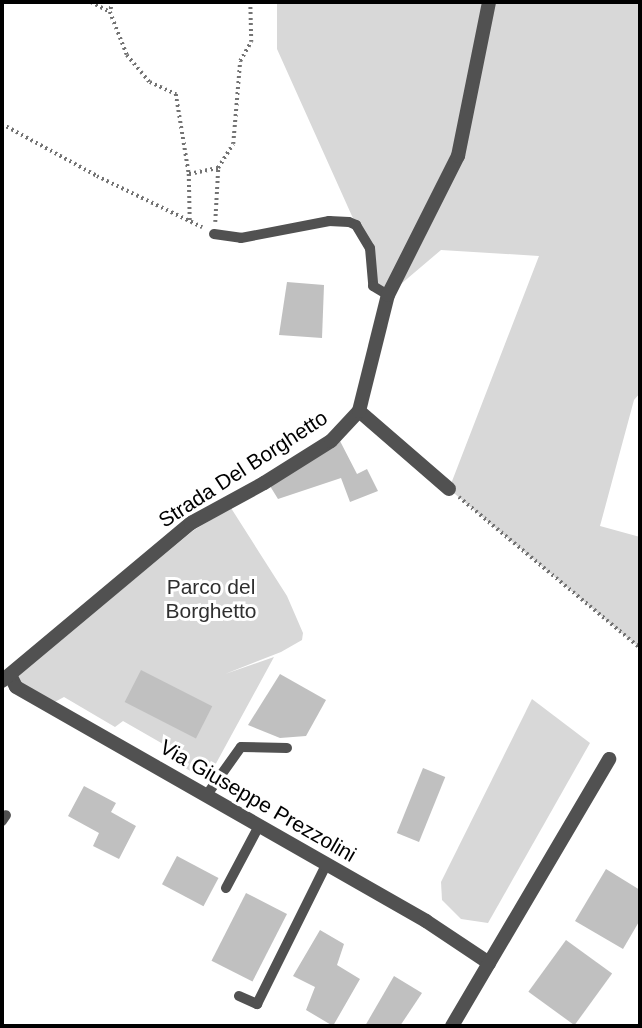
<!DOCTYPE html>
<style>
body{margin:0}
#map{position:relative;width:642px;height:1028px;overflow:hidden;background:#fff;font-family:Helvetica,sans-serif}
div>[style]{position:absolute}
.green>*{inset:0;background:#d8d8d8}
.building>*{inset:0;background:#c0c0c0;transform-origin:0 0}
.path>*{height:3.5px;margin-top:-1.75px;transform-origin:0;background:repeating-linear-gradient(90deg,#737373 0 2px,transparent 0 5.5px)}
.lane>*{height:10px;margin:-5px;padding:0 5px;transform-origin:5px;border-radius:5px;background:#515151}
.street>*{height:14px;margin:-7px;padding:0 7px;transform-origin:7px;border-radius:7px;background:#515151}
span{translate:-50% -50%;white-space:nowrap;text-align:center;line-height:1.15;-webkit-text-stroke:6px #fff;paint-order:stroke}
.street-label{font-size:21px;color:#000}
.park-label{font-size:21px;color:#2f2f2f}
.frame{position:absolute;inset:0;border:4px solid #000;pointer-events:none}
</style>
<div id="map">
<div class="green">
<i style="clip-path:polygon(277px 2px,640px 2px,640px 393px,634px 400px,600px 526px,640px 537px,640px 648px,449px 489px,539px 256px,441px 250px,388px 295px,373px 286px,370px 248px,356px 225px,277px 49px)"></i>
<i style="clip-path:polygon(231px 508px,287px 596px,303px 633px,302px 640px,281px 652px,225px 674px,274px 657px,207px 780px,174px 762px,177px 752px,123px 721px,115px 727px,64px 697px,51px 704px,27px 690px,16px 676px,194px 530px)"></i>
<i style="clip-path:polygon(532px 699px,590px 743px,488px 923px,461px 919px,442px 900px,441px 882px)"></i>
</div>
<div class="building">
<i style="clip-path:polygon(287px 282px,324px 285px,322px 338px,279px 335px)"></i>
<i style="clip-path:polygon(340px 441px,357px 474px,367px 469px,378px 491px,350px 502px,341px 478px,278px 499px,270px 486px)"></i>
<i style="left:141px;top:670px;width:80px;height:36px;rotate:27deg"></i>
<i style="clip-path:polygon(280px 674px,326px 700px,306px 736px,280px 738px,248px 725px)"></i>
<i style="left:423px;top:768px;width:24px;height:70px;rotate:22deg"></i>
<i style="clip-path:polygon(84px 786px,116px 803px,111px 812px,136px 826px,119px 859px,93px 846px,99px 833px,68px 816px)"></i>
<i style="left:177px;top:856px;width:47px;height:32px;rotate:28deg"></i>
<i style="clip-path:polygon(606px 869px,640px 890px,640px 920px,623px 949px,575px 921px)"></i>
<i style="left:246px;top:893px;width:46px;height:76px;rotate:27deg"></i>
<i style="clip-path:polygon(320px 930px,344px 944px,337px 965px,360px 979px,333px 1026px,306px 1010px,315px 987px,293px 976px)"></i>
<i style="left:566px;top:940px;width:57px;height:64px;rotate:36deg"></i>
<i style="clip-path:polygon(394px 976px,422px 993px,400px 1026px,365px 1026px)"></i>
</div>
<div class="path">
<i style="left:91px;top:2px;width:21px;rotate:28deg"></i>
<i style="left:113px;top:2px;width:10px;rotate:107deg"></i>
<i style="left:110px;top:12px;width:46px;rotate:68.4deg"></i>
<i style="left:127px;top:55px;width:35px;rotate:50deg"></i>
<i style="left:150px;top:82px;width:29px;rotate:25deg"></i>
<i style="left:176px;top:94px;width:81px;rotate:80.8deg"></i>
<i style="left:189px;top:174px;width:47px;rotate:88.8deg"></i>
<i style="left:2px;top:3px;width:1px;rotate:-90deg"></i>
<i style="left:2px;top:124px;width:108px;rotate:28.7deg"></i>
<i style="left:97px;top:176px;width:117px;rotate:25.9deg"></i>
<i style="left:189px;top:174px;width:30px;rotate:-12deg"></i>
<i style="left:215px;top:222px;width:54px;rotate:-86.8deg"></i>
<i style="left:218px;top:168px;width:28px;rotate:-58deg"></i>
<i style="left:233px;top:144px;width:83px;rotate:-85.2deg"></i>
<i style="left:240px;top:61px;width:22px;rotate:-60deg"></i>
<i style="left:251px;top:42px;width:40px;rotate:-91.4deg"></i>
<i style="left:459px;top:497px;width:236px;rotate:39.8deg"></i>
</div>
<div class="lane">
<i style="left:214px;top:234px;width:27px;rotate:8deg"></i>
<i style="left:241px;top:238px;width:90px;rotate:-10.9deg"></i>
<i style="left:329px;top:221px;width:20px;rotate:3deg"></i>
<i style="left:349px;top:222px;width:8px;rotate:23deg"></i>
<i style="left:356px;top:225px;width:27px;rotate:59deg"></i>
<i style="left:370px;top:248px;width:38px;rotate:85deg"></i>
<i style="left:373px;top:286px;width:17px;rotate:31deg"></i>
<i style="left:206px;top:796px;width:60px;rotate:-54.5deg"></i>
<i style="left:241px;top:747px;width:46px;rotate:1.2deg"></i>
<i style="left:2px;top:821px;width:7px;rotate:-56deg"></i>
<i style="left:226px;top:888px;width:70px;rotate:-62deg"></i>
<i style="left:239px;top:996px;width:20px;rotate:24deg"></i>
<i style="left:257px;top:1004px;width:155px;rotate:-63.6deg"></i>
</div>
<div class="street">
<i style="left:359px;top:411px;width:119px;rotate:40.9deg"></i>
<i style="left:10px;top:675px;width:13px;rotate:63deg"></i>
<i style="left:16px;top:687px;width:472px;rotate:29.7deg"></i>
<i style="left:426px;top:921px;width:76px;rotate:33.7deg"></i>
<i style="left:2px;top:681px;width:246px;rotate:-39.9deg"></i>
<i style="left:191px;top:523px;width:83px;rotate:-28.7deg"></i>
<i style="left:264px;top:483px;width:79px;rotate:-32.1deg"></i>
<i style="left:331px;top:441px;width:41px;rotate:-47deg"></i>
<i style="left:359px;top:411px;width:120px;rotate:-76deg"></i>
<i style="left:388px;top:295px;width:156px;rotate:-63.3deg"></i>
<i style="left:458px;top:156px;width:157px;rotate:-78.6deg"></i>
<i style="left:452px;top:1026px;width:310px;rotate:-59.5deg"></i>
</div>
<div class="street-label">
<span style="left:243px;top:469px;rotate:-33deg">Strada Del Borghetto</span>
<span style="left:258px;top:801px;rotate:30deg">Via Giuseppe Prezzolini</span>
</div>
<div class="park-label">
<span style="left:211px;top:599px">Parco del<br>Borghetto</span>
</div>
<div class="frame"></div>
</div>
